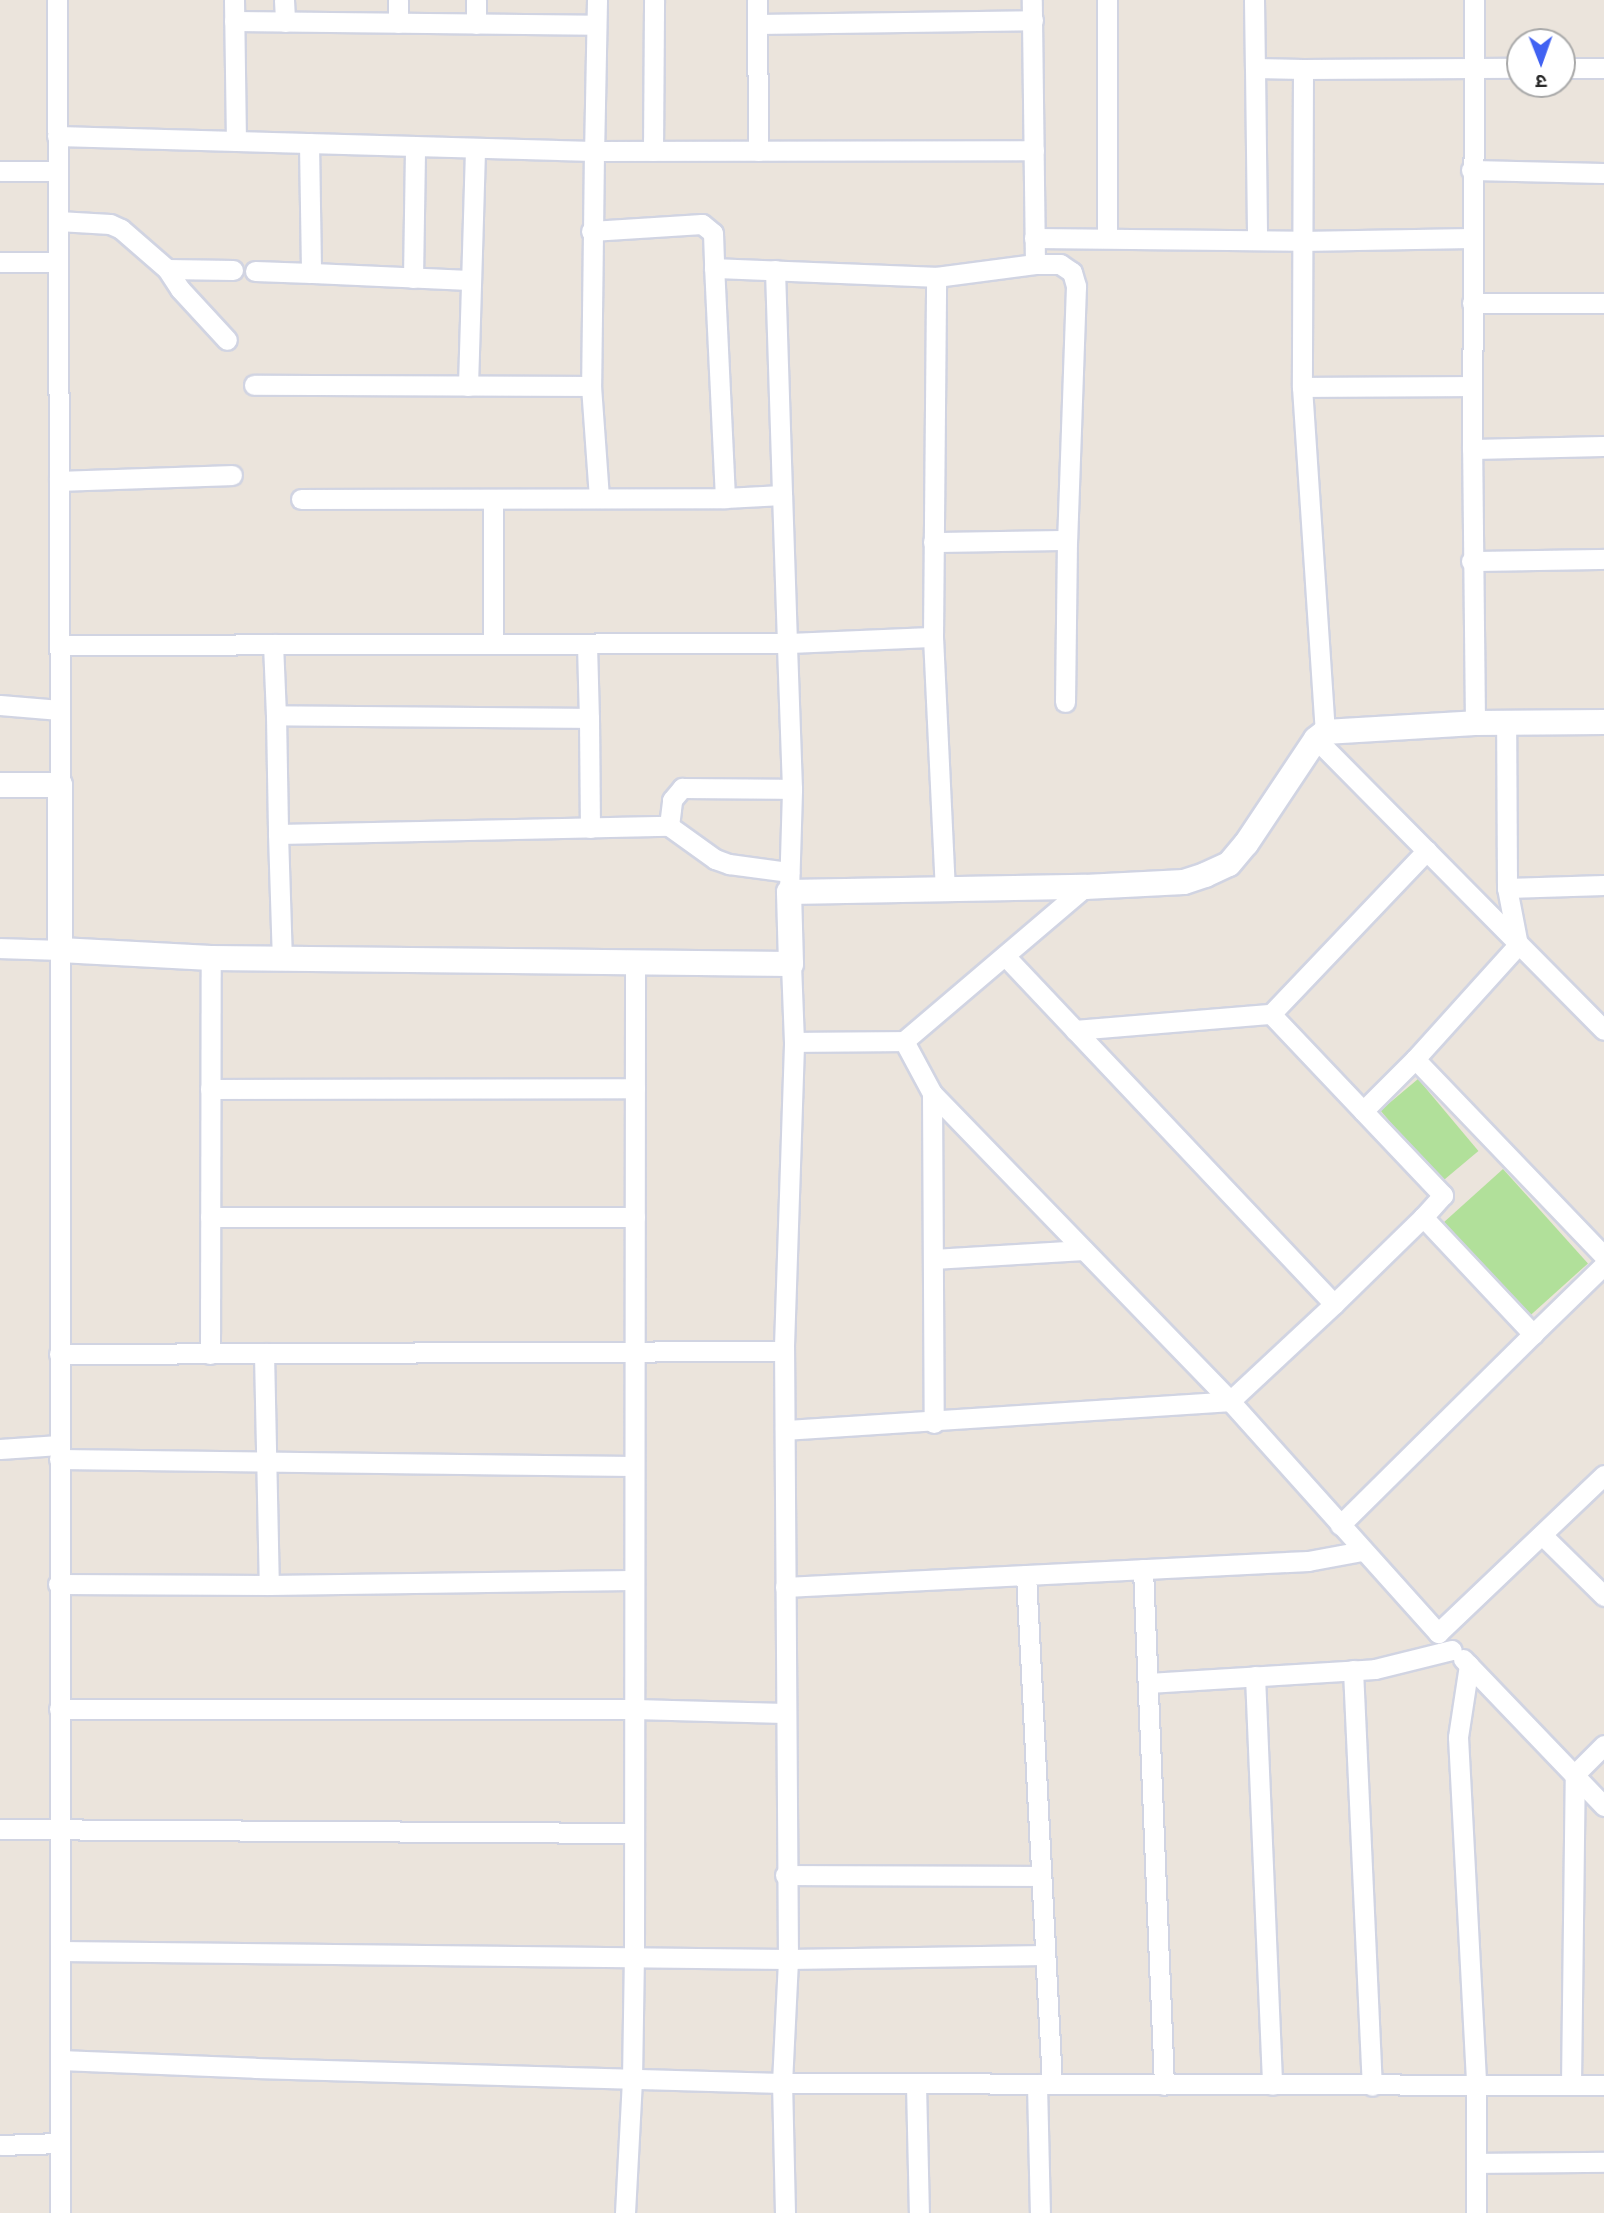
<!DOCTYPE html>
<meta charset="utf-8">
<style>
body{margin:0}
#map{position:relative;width:1604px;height:2213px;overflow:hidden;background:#ebe4dc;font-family:"Asap Condensed","Noto Sans Devanagari",sans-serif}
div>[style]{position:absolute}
.green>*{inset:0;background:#b1e09a;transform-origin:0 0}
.roads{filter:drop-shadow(2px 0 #d1d4e2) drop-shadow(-2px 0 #d1d4e2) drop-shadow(0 2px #d1d4e2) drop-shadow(0 -2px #d1d4e2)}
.minor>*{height:19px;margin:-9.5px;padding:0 9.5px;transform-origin:9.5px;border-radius:9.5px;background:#fff}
.tertiary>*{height:24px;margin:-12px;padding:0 12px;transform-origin:12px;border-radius:12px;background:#fff}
span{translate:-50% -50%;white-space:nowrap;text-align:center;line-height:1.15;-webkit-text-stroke:5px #fff;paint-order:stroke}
.north{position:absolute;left:1506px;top:28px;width:70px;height:70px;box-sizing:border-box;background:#fff;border:2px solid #a9a9a9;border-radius:50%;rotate:179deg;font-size:19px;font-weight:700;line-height:28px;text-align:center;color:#292929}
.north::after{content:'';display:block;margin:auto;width:24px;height:32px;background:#4162f2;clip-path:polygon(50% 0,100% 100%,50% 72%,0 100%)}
</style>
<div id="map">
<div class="green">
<i style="left:1418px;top:1079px;width:94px;height:49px;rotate:50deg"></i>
<i style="left:1503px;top:1169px;width:127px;height:80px;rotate:48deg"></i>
</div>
<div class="roads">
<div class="minor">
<i style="left:57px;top:0;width:785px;rotate:89.78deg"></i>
<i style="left:234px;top:0;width:141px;rotate:89.2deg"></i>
<i style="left:284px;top:0;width:22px;rotate:87deg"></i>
<i style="left:398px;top:0;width:23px;rotate:90deg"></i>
<i style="left:476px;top:0;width:24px;rotate:90deg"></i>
<i style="left:597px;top:0;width:151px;rotate:91.1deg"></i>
<i style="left:594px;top:151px;width:440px;rotate:-0.1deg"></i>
<i style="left:757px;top:0;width:151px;rotate:89.6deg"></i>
<i style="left:1107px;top:0;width:237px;rotate:90deg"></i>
<i style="left:1254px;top:0;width:68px;rotate:89.2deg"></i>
<i style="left:1255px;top:68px;width:48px;rotate:1.2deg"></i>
<i style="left:1303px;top:69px;width:318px;rotate:90.2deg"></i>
<i style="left:1302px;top:387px;width:346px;rotate:86.2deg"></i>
<i style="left:234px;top:21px;width:362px;rotate:0.6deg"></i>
<i style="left:757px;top:24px;width:276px;rotate:-0.8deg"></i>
<i style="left:1255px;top:68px;width:172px;rotate:89.3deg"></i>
<i style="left:1562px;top:68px;width:42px"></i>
<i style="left:1303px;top:69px;width:217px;rotate:-0.3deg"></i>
<i style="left:57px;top:136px;width:537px;rotate:1.6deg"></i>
<i style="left:594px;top:151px;width:235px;rotate:90.7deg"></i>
<i style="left:591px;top:386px;width:337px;rotate:-179.8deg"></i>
<i style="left:309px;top:143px;width:130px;rotate:89.1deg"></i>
<i style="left:311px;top:273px;width:160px;rotate:2.5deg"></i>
<i style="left:653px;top:151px;width:151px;rotate:-89.6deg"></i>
<i style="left:1471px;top:170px;width:133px;rotate:1.3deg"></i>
<i style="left:0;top:171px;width:57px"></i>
<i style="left:58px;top:221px;width:52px;rotate:3.3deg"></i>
<i style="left:110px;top:224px;width:12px;rotate:24deg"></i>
<i style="left:121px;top:229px;width:61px;rotate:41deg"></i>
<i style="left:167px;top:269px;width:24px;rotate:57deg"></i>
<i style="left:180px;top:289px;width:69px;rotate:47.3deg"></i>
<i style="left:591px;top:231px;width:111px;rotate:-3.6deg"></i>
<i style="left:702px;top:224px;width:14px;rotate:39deg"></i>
<i style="left:713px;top:233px;width:35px;rotate:88deg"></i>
<i style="left:1034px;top:238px;width:266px;rotate:0.6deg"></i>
<i style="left:1300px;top:241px;width:172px;rotate:-1deg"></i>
<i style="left:0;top:262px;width:58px"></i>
<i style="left:1035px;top:264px;width:25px"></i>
<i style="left:1060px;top:264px;width:14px;rotate:34deg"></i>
<i style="left:1072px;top:272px;width:15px;rotate:74deg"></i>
<i style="left:1076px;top:286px;width:254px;rotate:92deg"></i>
<i style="left:167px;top:269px;width:66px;rotate:0.9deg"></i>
<i style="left:775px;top:270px;width:225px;rotate:88.2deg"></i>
<i style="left:255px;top:271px;width:56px;rotate:2deg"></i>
<i style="left:413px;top:278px;width:132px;rotate:-89.1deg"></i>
<i style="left:1472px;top:303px;width:132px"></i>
<i style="left:468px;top:386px;width:238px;rotate:-88.3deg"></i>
<i style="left:591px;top:386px;width:112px;rotate:85.9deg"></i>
<i style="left:1302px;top:387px;width:170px;rotate:-0.3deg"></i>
<i style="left:1472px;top:449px;width:449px;rotate:-89.7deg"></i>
<i style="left:59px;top:481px;width:173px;rotate:-2deg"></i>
<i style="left:301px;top:499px;width:424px;rotate:-0.1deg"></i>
<i style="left:493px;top:499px;width:145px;rotate:90deg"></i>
<i style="left:933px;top:542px;width:134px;rotate:-0.9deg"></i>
<i style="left:1067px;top:540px;width:162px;rotate:90.7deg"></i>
<i style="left:1471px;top:561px;width:133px;rotate:-0.9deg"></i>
<i style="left:933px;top:637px;width:360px;rotate:-89.5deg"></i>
<i style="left:936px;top:277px;width:100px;rotate:-7.5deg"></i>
<i style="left:1035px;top:264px;width:264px;rotate:-90.7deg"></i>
<i style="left:273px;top:644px;width:71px;rotate:87.6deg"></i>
<i style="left:587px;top:644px;width:74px;rotate:88.5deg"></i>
<i style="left:589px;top:718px;width:313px;rotate:-179.5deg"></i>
<i style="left:276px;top:715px;width:119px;rotate:89deg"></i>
<i style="left:278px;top:834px;width:391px;rotate:-1.2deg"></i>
<i style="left:669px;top:826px;width:26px;rotate:-83deg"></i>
<i style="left:672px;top:800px;width:16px;rotate:-50deg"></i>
<i style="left:682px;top:788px;width:110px;rotate:0.5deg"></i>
<i style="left:60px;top:645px;width:727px;rotate:-0.16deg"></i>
<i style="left:787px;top:643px;width:148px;rotate:-91.9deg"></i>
<i style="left:782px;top:495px;width:57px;rotate:177deg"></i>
<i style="left:725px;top:498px;width:230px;rotate:-92.7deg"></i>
<i style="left:714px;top:268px;width:222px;rotate:2.3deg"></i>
<i style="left:0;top:705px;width:60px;rotate:4.8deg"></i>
<i style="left:589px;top:718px;width:110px;rotate:89.5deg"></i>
<i style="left:1475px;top:723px;width:274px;rotate:-90.6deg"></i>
<i style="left:1472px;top:449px;width:132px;rotate:-1.3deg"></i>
<i style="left:1316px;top:739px;width:409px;rotate:45.3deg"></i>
<i style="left:669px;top:826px;width:57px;rotate:35.7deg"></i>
<i style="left:715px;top:859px;width:15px;rotate:20deg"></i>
<i style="left:729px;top:864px;width:61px;rotate:7.6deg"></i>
<i style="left:278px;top:834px;width:125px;rotate:88.2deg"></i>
<i style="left:1507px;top:888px;width:97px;rotate:-1.8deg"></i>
<i style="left:789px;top:892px;width:103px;rotate:-88.3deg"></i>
<i style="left:792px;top:789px;width:146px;rotate:-92deg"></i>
<i style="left:787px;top:643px;width:146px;rotate:-2.4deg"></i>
<i style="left:933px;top:637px;width:253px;rotate:87.3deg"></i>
<i style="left:0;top:948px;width:60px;rotate:1.9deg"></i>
<i style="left:60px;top:950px;width:1263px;rotate:90deg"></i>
<i style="left:1005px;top:956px;width:102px;rotate:46.6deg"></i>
<i style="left:1075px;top:1030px;width:197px;rotate:-4.7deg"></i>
<i style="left:1271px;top:1014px;width:250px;rotate:46.5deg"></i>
<i style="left:1443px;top:1195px;width:30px;rotate:132deg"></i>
<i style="left:1423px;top:1217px;width:161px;rotate:46.8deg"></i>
<i style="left:1533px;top:1334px;width:99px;rotate:-44.2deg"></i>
<i style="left:791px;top:964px;width:78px;rotate:87.8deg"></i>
<i style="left:794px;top:1042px;width:110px;rotate:-0.5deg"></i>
<i style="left:904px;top:1041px;width:238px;rotate:-40.4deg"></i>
<i style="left:1271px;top:1014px;width:226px;rotate:-46.4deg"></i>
<i style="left:1075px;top:1030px;width:377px;rotate:46.6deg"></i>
<i style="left:1334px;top:1304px;width:124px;rotate:-44.3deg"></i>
<i style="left:904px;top:1041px;width:59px;rotate:61.7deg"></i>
<i style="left:932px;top:1093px;width:429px;rotate:45.9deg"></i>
<i style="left:1230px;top:1401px;width:312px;rotate:48.1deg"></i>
<i style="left:1438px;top:1633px;width:229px;rotate:-43.6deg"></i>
<i style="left:1415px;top:1059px;width:154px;rotate:-47.9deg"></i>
<i style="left:1518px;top:945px;width:58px;rotate:-100.9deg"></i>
<i style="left:1507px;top:888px;width:166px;rotate:-90.3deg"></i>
<i style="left:210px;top:1089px;width:425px;rotate:-0.1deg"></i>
<i style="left:932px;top:1093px;width:330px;rotate:89.7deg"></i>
<i style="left:1363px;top:1111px;width:74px;rotate:-45deg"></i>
<i style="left:1415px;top:1059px;width:273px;rotate:46.2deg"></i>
<i style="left:210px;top:1217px;width:425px"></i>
<i style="left:933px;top:1259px;width:151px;rotate:-3.4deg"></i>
<i style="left:264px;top:1353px;width:232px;rotate:88.8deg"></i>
<i style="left:59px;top:1354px;width:725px;rotate:-0.24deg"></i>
<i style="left:210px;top:1354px;width:396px;rotate:-89.9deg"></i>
<i style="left:785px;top:1430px;width:446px;rotate:-3.7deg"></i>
<i style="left:1230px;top:1401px;width:142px;rotate:-43deg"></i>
<i style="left:0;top:1449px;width:59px;rotate:-3.9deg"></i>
<i style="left:59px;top:1459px;width:575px;rotate:0.7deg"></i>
<i style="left:1340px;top:1525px;width:272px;rotate:-44.7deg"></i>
<i style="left:1542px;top:1535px;width:87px;rotate:44.5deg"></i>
<i style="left:1143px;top:1569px;width:516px;rotate:87.67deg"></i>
<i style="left:1026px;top:1575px;width:510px;rotate:87.08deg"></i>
<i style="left:58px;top:1584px;width:211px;rotate:0.3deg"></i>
<i style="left:269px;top:1585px;width:363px;rotate:-0.8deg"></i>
<i style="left:785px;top:1587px;width:524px;rotate:-2.85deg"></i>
<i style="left:1308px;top:1561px;width:55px;rotate:-10.5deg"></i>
<i style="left:1463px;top:1659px;width:204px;rotate:46.2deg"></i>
<i style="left:1469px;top:1665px;width:73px;rotate:98.7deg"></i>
<i style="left:1458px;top:1737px;width:349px;rotate:87deg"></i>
<i style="left:1476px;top:2086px;width:127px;rotate:90deg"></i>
<i style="left:1353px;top:1670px;width:416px;rotate:87.4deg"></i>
<i style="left:1255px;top:1676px;width:409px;rotate:87.6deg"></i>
<i style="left:1148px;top:1683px;width:227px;rotate:-3.5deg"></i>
<i style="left:1375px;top:1669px;width:79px;rotate:-13.9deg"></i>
<i style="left:59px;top:1709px;width:575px"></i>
<i style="left:634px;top:1709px;width:151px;rotate:1.5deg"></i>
<i style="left:0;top:1829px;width:634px;rotate:0.36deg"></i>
<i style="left:785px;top:1875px;width:256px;rotate:0.2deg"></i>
<i style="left:60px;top:1951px;width:728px;rotate:0.63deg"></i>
<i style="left:788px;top:1959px;width:257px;rotate:-0.9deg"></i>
<i style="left:60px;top:2060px;width:195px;rotate:2.3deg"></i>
<i style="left:255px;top:2068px;width:527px;rotate:1.63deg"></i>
<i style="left:782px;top:2083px;width:822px;rotate:0.14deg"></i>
<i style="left:916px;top:2084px;width:129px;rotate:88.7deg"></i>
<i style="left:1037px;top:2084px;width:129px;rotate:88.7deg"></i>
<i style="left:1571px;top:2085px;width:311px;rotate:-89.3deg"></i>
<i style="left:1575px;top:1774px;width:41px;rotate:-45deg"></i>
<i style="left:0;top:2145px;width:60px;rotate:-1.9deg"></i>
<i style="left:1477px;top:2163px;width:127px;rotate:-0.5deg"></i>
<i style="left:625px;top:2213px;width:133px;rotate:-87deg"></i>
<i style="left:632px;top:2080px;width:123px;rotate:-89.1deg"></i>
<i style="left:634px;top:1957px;width:995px;rotate:-89.94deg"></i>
<i style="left:785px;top:2213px;width:130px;rotate:-91.3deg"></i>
<i style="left:782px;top:2083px;width:124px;rotate:-87.2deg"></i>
<i style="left:788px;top:1959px;width:613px;rotate:-90.37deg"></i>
<i style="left:784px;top:1346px;width:304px;rotate:-88.1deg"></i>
</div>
<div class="tertiary">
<i style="left:0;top:785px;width:60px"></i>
<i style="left:60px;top:785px;width:165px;rotate:90deg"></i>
<i style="left:60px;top:950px;width:151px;rotate:3deg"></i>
<i style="left:211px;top:958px;width:580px;rotate:0.59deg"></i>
<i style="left:791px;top:964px;width:72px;rotate:-91.6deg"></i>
<i style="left:789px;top:892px;width:296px;rotate:-1deg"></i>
<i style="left:1085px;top:887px;width:99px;rotate:-2.9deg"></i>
<i style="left:1184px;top:882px;width:22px;rotate:-18deg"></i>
<i style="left:1205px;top:875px;width:26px;rotate:-25deg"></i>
<i style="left:1229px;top:864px;width:26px;rotate:-50deg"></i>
<i style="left:1246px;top:844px;width:126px;rotate:-56.3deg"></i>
<i style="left:1316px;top:739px;width:11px;rotate:-38deg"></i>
<i style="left:1325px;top:732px;width:150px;rotate:-3.4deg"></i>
<i style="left:1475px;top:723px;width:129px;rotate:-0.4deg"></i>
</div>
</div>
<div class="north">उ</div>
</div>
